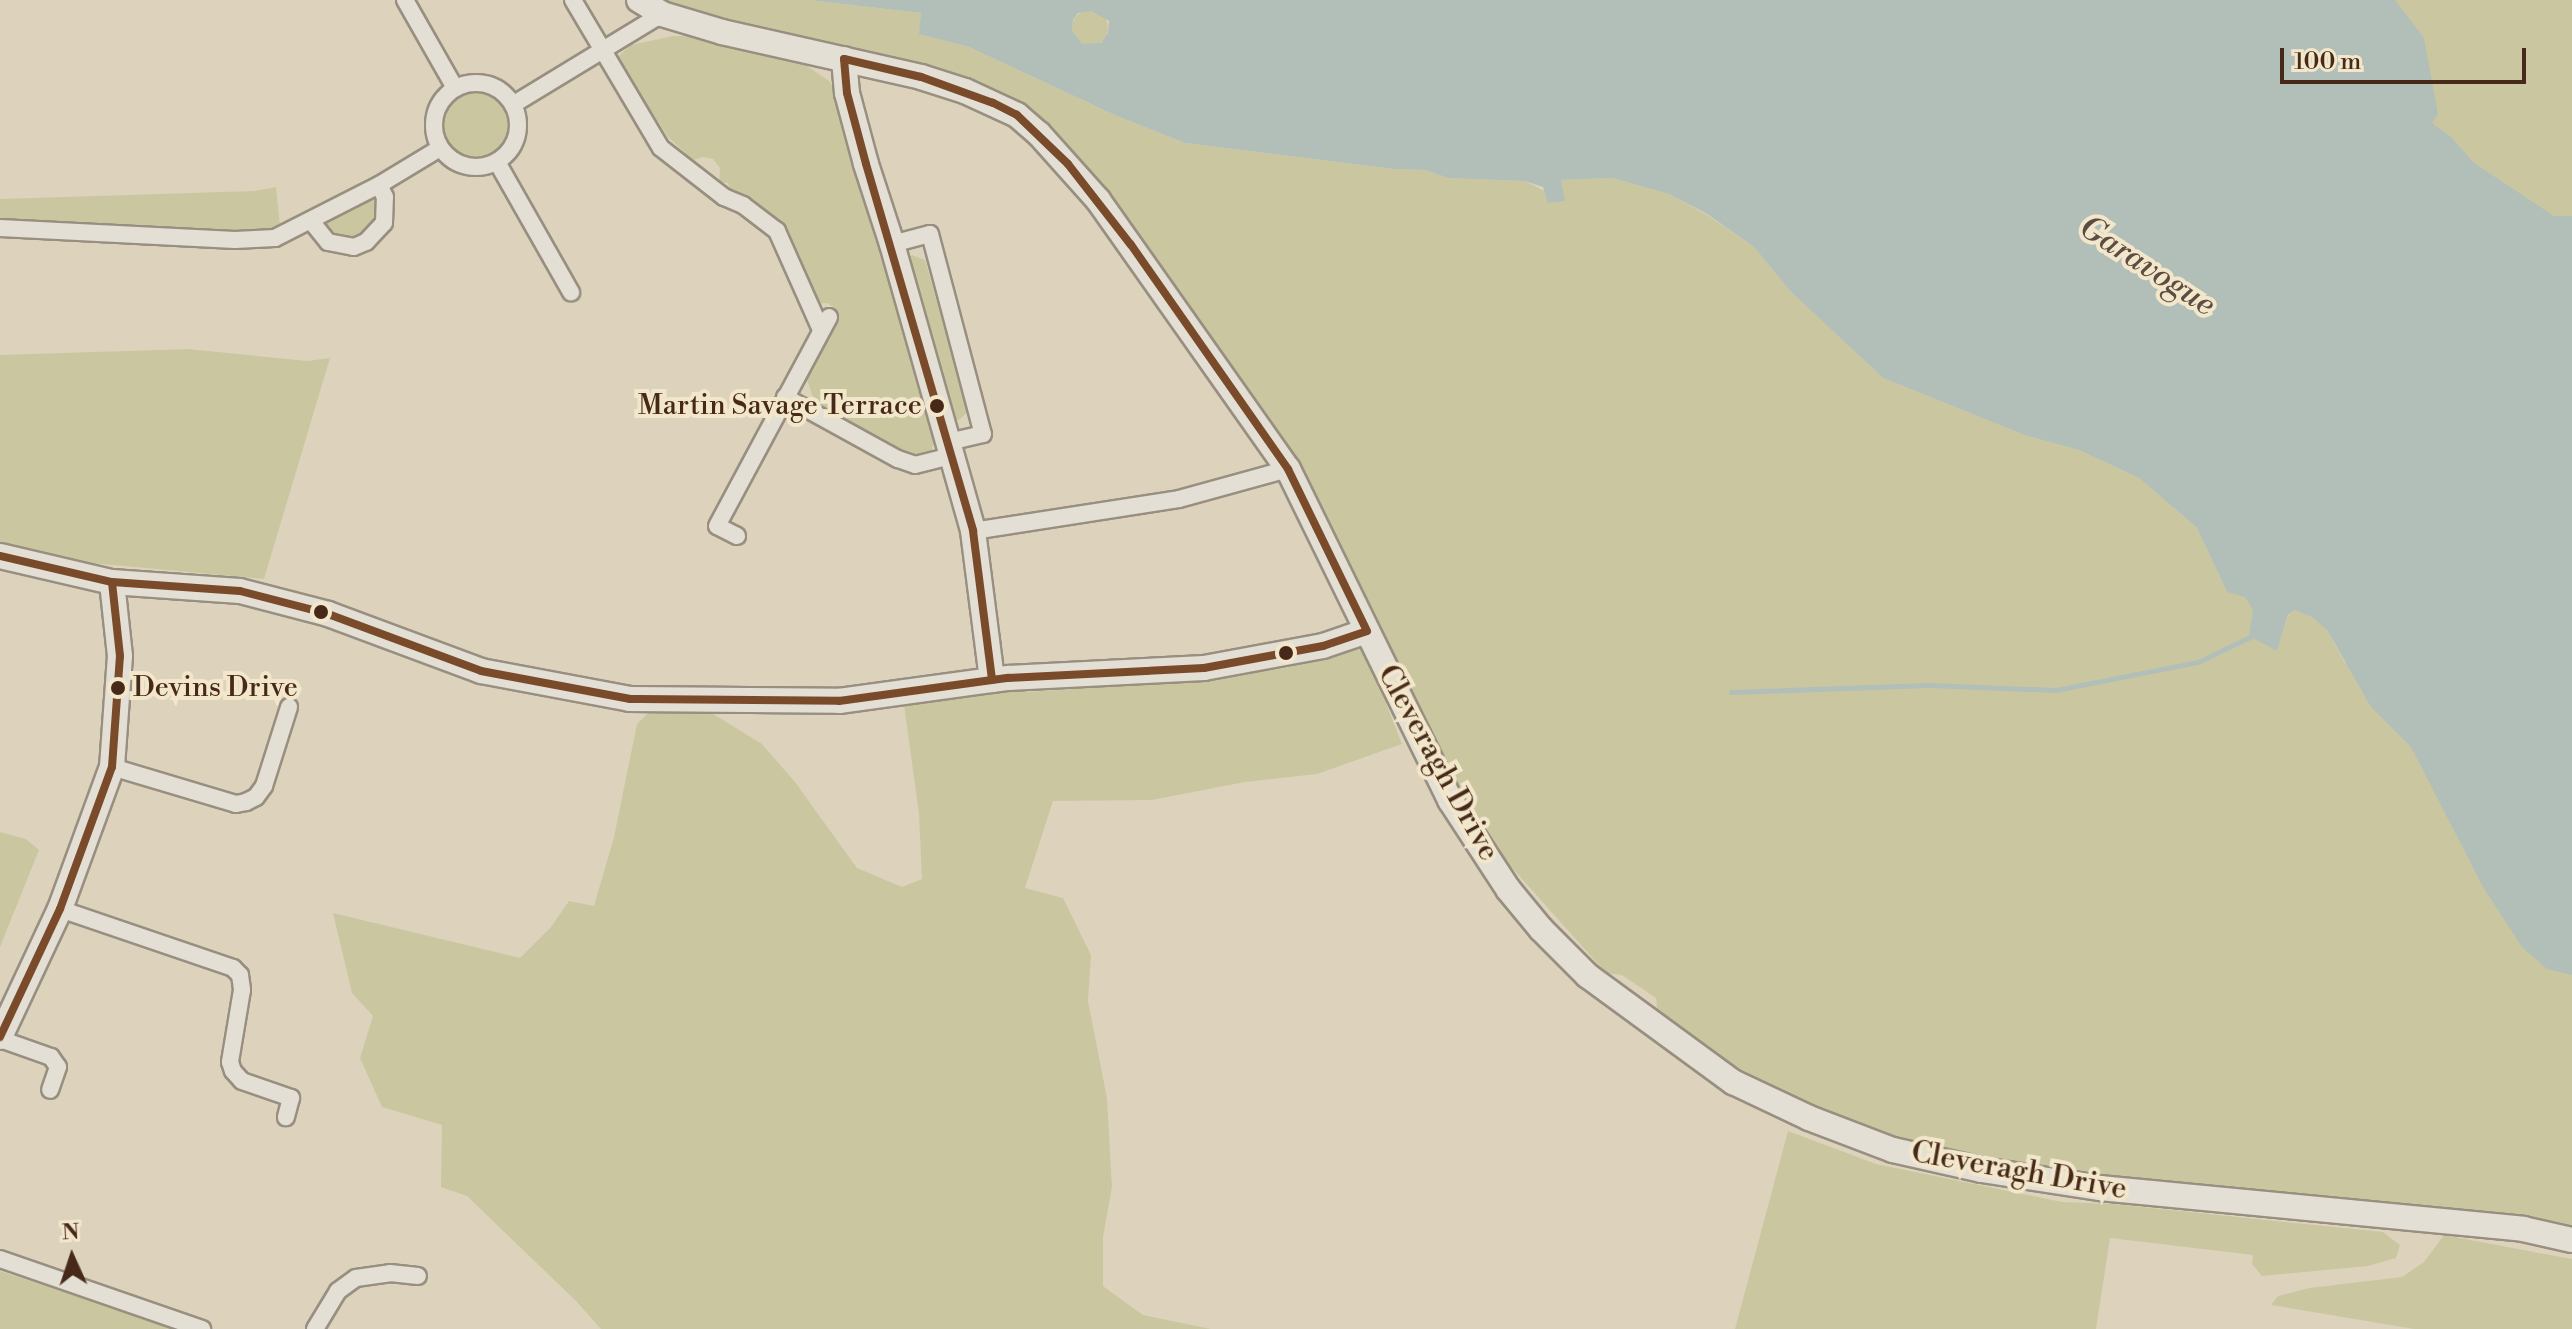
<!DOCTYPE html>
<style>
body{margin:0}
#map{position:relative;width:2572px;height:1329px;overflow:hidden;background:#ddd3bd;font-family:"Libre Bodoni",serif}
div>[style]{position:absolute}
.green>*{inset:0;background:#cac7a0}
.round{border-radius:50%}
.water>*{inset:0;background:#b1bfb8}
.stream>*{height:5px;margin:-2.5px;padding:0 2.5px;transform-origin:2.5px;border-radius:2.5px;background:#b1bfb8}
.roads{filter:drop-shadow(2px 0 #988f80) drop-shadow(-2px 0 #988f80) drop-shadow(0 2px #988f80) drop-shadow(0 -2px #988f80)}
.street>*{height:16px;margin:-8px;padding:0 8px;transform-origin:8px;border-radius:8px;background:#e4dfd4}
.street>.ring{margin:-8px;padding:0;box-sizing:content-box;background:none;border:16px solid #e4dfd4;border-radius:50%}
.secondary>*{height:24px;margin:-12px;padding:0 12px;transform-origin:12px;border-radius:12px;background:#e4dfd4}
.bus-1>*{height:8px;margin:-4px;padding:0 4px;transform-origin:4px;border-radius:4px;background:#7a4b2a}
.dots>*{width:22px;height:22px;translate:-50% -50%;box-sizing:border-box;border:4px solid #f2e6cb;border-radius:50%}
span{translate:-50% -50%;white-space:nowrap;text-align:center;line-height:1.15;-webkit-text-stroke:8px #f2e6cb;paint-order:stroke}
.bus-label{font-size:28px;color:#47291a}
.right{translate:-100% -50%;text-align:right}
.left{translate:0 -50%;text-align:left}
.street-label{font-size:30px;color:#47291a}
.water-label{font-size:32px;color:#5d4c41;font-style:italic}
.north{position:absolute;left:32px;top:1217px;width:80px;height:80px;-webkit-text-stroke:6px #f2e6cb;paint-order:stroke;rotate:357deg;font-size:22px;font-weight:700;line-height:32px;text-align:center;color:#47291a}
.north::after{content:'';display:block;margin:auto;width:28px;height:36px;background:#47291a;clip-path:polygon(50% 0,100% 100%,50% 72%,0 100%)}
.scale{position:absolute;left:2280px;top:48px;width:246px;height:36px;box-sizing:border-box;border:4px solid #47291a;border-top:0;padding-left:10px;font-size:24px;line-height:28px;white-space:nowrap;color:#47291a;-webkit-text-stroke:6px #f2e6cb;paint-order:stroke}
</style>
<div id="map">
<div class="green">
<i style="clip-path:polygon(661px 0,809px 0,921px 13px,920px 34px,969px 47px,1117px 116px,1185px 143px,1394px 169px,1425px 170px,1448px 178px,1525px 181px,1564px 201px,1560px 180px,1612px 178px,1669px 194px,1707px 215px,1754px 247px,1790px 291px,1883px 378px,2027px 436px,2079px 450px,2139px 478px,2197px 528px,2227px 592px,2245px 596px,2277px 650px,2288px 616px,2295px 610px,2312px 616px,2327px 630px,2345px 663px,2572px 737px,2572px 1230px,2500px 1213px,2204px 1190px,2036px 1168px,1937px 1149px,1874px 1132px,1784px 1094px,1706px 1049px,1658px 1016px,1656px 998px,1622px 975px,1606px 973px,1505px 860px,1447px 768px,1332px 541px,1042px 124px,681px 13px)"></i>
<i style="clip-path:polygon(2103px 0,2572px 0,2572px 344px)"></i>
<i class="round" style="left:1072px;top:10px;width:36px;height:36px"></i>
<i style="clip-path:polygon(673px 36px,692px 36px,804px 64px,829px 81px,840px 96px,937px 434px,931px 452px,917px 458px,901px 453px,815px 403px,807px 380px,809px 368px,838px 316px,835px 308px,827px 303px,813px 304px,787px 232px,782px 232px,769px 214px,731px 194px,728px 183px,719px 182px,720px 168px,713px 159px,703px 157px,693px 160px,668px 137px,630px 78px,621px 76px,613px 61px,631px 45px)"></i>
<i class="round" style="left:441px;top:90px;width:70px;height:70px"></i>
<i style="clip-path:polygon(276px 187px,280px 226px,271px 231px,249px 233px,0 221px,0 199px,254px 191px)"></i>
<i style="clip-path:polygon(374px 197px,377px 214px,362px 235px,354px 238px,337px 235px,325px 223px)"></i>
<i style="clip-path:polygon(912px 255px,925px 260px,969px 411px,959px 420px,953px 419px,906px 259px)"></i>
<i style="clip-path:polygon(188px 349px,307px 361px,330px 358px,264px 579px,91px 563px,0 543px,0 355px)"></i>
<i style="clip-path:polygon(1364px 648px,1402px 744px,1317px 774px,1245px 782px,1152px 800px,1053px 801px,1025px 888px,1063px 898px,1091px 955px,1088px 1001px,1107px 1098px,1112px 1187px,1103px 1237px,1103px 1286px,1143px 1315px,1211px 1329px,601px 1329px,576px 1301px,467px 1196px,441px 1187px,442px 1125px,382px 1107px,360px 1058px,373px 1016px,352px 993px,333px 913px,520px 958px,551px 927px,569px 901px,594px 906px,614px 837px,637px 724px,652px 709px,689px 705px,710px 712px,762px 744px,795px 782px,857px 868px,902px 887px,922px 879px,919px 814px,904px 705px,925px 698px,1001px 688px,1027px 692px,1198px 681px,1286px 668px)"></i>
<i style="clip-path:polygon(0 832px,26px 839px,39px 850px,0 947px)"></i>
<i style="clip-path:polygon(1788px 1131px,1876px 1164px,2062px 1202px,2113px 1204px,2383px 1232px,2400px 1245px,2396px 1258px,2368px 1266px,2262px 1276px,2252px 1264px,2253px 1255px,2110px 1238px,2096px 1329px,1735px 1329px)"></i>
<i style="clip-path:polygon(2444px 1235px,2572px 1259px,2572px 1329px,2414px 1329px,2271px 1305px,2278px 1296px,2309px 1288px,2402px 1277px,2424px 1262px)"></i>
<i style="clip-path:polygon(0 1271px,177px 1329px,0 1329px)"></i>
</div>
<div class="water">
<i style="clip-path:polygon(evenodd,809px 0,2395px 0,2424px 38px,2438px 114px,2432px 123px,2451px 137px,2474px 163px,2554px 216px,2572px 216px,2572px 975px,2547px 969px,2522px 947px,2483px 887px,2411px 747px,2371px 707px,2327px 630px,2312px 617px,2295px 610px,2288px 615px,2277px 651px,2249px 636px,2253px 610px,2245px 597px,2227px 592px,2197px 528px,2139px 478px,2079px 450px,2027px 436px,1883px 378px,1790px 291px,1754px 247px,1707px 214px,1669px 194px,1612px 178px,1561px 180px,1565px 201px,1548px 203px,1543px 187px,1525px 181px,1448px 178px,1425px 170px,1394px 169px,1185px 143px,1117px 116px,969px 47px,919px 34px,921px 13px,809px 0,1091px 11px,1109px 21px,1108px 33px,1101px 43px,1082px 44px,1072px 31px,1073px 20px,1078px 13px,1091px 11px)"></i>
</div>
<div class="stream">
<i style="left:1731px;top:692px;width:198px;rotate:-2deg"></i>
<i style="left:1929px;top:685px;width:127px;rotate:2.3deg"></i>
<i style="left:2056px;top:690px;width:145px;rotate:-11.2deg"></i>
<i style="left:2198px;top:662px;width:64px;rotate:-25.8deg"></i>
</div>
<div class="roads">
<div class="street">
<i style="left:405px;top:0;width:101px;rotate:60.4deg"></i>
<i style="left:573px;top:0;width:172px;rotate:59.3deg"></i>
<i style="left:661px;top:148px;width:80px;rotate:37.9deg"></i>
<i style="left:724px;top:197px;width:21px;rotate:23deg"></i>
<i style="left:743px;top:205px;width:43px;rotate:37.4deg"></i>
<i style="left:777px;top:231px;width:108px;rotate:66deg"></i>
<i class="ring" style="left:434px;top:83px;width:68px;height:68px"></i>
<i style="left:514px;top:104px;width:173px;rotate:-31.3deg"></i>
<i style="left:497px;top:162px;width:150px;rotate:60.4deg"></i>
<i style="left:311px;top:221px;width:27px;rotate:51deg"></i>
<i style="left:328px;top:242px;width:26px;rotate:11deg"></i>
<i style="left:354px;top:247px;width:13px;rotate:-23deg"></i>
<i style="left:366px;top:242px;width:26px;rotate:-47deg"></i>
<i style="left:384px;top:223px;width:26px;rotate:-88deg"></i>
<i style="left:385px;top:197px;width:13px;rotate:-117deg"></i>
<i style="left:0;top:228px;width:235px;rotate:2.9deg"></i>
<i style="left:235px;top:240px;width:40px;rotate:-2.9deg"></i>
<i style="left:275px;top:238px;width:117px;rotate:-27deg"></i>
<i style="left:379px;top:185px;width:71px;rotate:-31.2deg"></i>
<i style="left:892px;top:244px;width:39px;rotate:-15deg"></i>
<i style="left:930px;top:234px;width:207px;rotate:75.2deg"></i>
<i style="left:983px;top:434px;width:36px;rotate:167deg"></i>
<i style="left:785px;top:397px;width:129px;rotate:28.8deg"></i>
<i style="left:898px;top:459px;width:18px;rotate:19deg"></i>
<i style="left:915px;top:465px;width:38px;rotate:-14deg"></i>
<i style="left:973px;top:531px;width:208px;rotate:-8.8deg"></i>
<i style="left:1179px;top:499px;width:113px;rotate:-15.4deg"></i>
<i style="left:737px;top:536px;width:22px;rotate:-153deg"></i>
<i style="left:717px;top:526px;width:237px;rotate:-61.8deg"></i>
<i style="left:112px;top:767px;width:129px;rotate:16.6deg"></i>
<i style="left:236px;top:804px;width:10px;rotate:-11deg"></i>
<i style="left:246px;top:802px;width:11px;rotate:-27deg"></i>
<i style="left:256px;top:797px;width:14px;rotate:-54deg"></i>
<i style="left:264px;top:786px;width:83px;rotate:-72.4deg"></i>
<i style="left:60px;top:909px;width:183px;rotate:18.8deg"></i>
<i style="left:233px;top:968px;width:10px;rotate:45deg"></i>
<i style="left:240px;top:975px;width:15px;rotate:82deg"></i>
<i style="left:242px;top:990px;width:73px;rotate:99.5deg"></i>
<i style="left:230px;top:1062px;width:9px;rotate:72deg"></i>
<i style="left:233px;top:1071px;width:13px;rotate:48deg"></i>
<i style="left:242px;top:1081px;width:52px;rotate:19.1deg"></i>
<i style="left:291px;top:1098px;width:20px;rotate:105deg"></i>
<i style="left:0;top:1039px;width:54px;rotate:19.4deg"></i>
<i style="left:51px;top:1057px;width:12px;rotate:55deg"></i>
<i style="left:58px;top:1067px;width:24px;rotate:109deg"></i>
<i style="left:0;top:1259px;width:214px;rotate:19.1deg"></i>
<i style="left:315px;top:1329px;width:44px;rotate:-58.8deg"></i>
<i style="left:338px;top:1291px;width:22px;rotate:-36deg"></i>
<i style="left:356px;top:1278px;width:34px;rotate:-8deg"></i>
<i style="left:390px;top:1273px;width:28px;rotate:6deg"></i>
</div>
<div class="secondary">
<i style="left:639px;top:0;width:27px;rotate:31deg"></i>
<i style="left:662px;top:14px;width:63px;rotate:16.7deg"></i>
<i style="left:722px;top:32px;width:204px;rotate:12.7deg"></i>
<i style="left:921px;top:77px;width:46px;rotate:17.7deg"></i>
<i style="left:965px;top:91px;width:57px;rotate:24.8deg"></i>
<i style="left:1017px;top:115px;width:29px;rotate:41deg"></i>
<i style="left:1039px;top:134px;width:89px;rotate:48.2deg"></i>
<i style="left:1098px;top:200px;width:329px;rotate:54.8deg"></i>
<i style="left:1288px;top:469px;width:369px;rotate:63.9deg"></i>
<i style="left:1450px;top:800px;width:106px;rotate:56.9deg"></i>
<i style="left:1508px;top:889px;width:52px;rotate:50.5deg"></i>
<i style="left:1541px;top:929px;width:66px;rotate:45deg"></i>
<i style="left:1588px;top:976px;width:180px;rotate:36.2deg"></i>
<i style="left:1733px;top:1082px;width:84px;rotate:25.3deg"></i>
<i style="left:1809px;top:1118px;width:90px;rotate:20.9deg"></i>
<i style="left:1893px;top:1150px;width:91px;rotate:12.7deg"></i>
<i style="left:1982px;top:1170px;width:119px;rotate:8.7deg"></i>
<i style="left:2100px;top:1188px;width:425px;rotate:5.5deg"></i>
<i style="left:2523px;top:1229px;width:50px;rotate:12.7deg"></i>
<i style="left:844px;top:59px;width:34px;rotate:85deg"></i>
<i style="left:847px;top:93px;width:73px;rotate:75deg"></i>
<i style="left:866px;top:164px;width:84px;rotate:72deg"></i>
<i style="left:892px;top:244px;width:298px;rotate:74.2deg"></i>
<i style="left:973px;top:531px;width:150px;rotate:82.7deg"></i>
<i style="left:0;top:556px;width:115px;rotate:13.1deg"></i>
<i style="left:112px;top:582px;width:128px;rotate:4deg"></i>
<i style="left:240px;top:591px;width:91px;rotate:14.6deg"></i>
<i style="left:328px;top:614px;width:163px;rotate:20.4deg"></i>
<i style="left:481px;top:671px;width:152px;rotate:10.6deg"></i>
<i style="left:630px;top:699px;width:209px;rotate:0.5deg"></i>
<i style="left:839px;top:701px;width:171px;rotate:-7.8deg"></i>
<i style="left:1008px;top:678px;width:196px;rotate:-2.9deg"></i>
<i style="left:1204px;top:668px;width:121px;rotate:-10.5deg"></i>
<i style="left:1323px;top:646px;width:46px;rotate:-18.8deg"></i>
<i style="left:0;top:1037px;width:141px;rotate:-64.9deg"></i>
<i style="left:60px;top:909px;width:151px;rotate:-69.9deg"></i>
<i style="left:112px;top:767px;width:111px;rotate:-85.9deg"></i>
<i style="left:120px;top:656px;width:74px;rotate:-96.2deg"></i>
</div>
</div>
<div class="bus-1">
<i style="left:0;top:556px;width:115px;rotate:13.1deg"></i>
<i style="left:112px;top:582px;width:128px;rotate:4deg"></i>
<i style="left:240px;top:591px;width:91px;rotate:14.6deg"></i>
<i style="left:328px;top:614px;width:163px;rotate:20.4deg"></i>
<i style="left:481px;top:671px;width:152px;rotate:10.6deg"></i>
<i style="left:630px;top:699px;width:209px;rotate:0.5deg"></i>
<i style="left:839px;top:701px;width:171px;rotate:-7.8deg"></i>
<i style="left:1008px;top:678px;width:196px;rotate:-2.9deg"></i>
<i style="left:1204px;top:668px;width:121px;rotate:-10.5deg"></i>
<i style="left:1323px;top:646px;width:46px;rotate:-18.8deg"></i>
<i style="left:1367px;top:631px;width:180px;rotate:-116deg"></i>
<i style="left:1288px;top:469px;width:274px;rotate:-125deg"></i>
<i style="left:1131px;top:245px;width:103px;rotate:-127.9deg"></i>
<i style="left:1068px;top:164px;width:71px;rotate:-136.1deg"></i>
<i style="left:1017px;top:115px;width:27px;rotate:-153deg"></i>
<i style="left:993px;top:103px;width:77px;rotate:-160.1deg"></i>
<i style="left:921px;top:77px;width:79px;rotate:-166.8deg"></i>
<i style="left:844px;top:59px;width:34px;rotate:85deg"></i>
<i style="left:847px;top:93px;width:73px;rotate:75deg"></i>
<i style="left:866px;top:164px;width:382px;rotate:73.7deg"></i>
<i style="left:973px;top:531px;width:150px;rotate:82.7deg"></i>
<i style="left:0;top:1037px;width:141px;rotate:-64.9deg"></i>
<i style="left:60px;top:909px;width:151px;rotate:-69.9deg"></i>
<i style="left:112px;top:767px;width:111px;rotate:-85.9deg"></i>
<i style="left:120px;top:656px;width:74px;rotate:-96.2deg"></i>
</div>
<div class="dots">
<i style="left:937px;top:406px;background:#47291a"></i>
<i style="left:321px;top:612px;background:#47291a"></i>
<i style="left:1286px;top:653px;background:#47291a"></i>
<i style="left:118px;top:688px;background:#47291a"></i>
</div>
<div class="bus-label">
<span class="right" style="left:922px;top:406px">Martin Savage Terrace</span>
<span class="left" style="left:133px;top:688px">Devins Drive</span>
</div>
<div class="street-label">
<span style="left:1438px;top:763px;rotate:61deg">Cleveragh Drive</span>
<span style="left:2019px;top:1171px;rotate:10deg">Cleveragh Drive</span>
</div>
<div class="water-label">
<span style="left:2147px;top:266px;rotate:33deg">Garavogue</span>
</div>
<div class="north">N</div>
<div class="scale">100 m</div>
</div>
